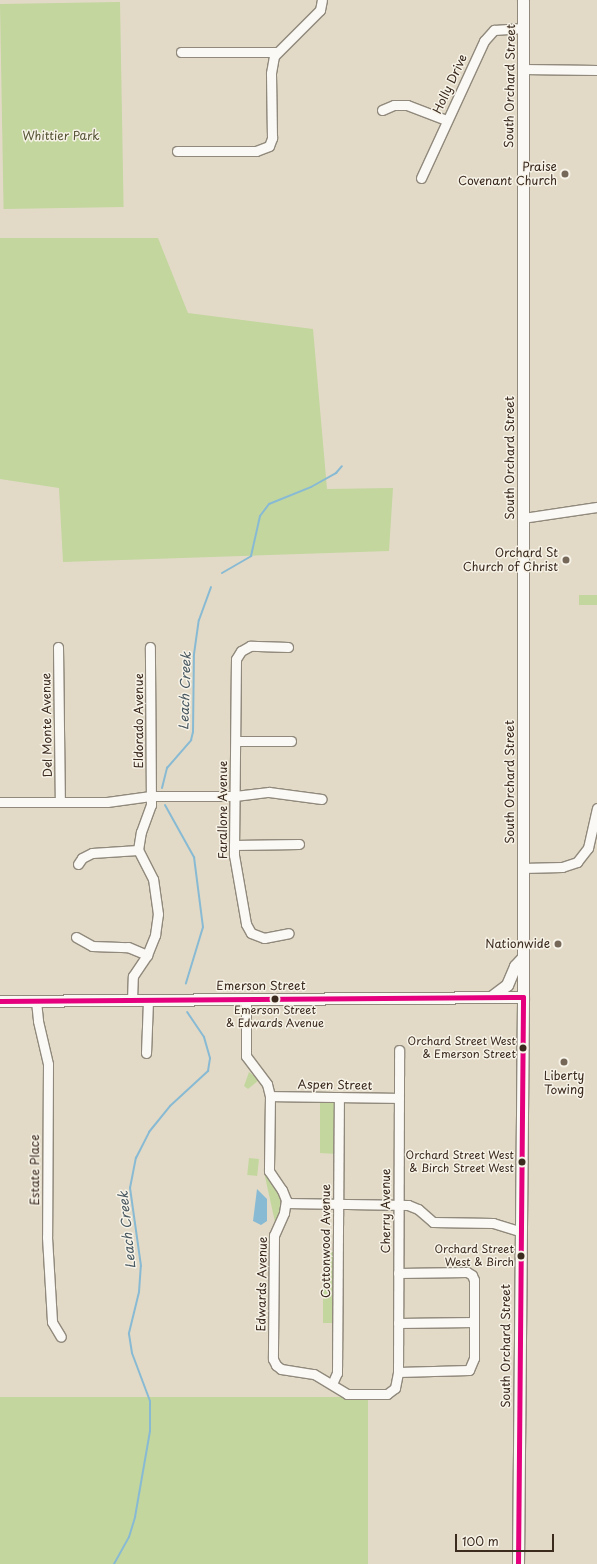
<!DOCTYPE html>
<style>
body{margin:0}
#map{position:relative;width:597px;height:1564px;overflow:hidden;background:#e2dac6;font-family:"Playpen Sans",sans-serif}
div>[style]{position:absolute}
.green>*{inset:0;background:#c2d69e;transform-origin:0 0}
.water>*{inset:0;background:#88bad4}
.stream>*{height:2px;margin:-1px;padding:0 1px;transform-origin:1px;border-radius:1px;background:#88bad4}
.roads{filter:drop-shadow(1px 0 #90897c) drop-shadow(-1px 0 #90897c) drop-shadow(0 1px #90897c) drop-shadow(0 -1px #90897c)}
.minor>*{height:9px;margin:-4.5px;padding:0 4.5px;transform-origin:4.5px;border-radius:4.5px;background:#fbf9f6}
.major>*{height:11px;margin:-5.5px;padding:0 5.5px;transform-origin:5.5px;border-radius:5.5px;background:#fbf9f6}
.bus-1>*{height:5px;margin:-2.5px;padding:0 2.5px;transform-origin:2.5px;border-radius:2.5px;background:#e5007d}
.dots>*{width:11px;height:11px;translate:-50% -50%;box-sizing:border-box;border:2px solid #f7f3e8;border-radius:50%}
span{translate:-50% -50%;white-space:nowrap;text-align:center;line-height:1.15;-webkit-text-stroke:3px #f7f3e8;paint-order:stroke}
.bus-label{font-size:11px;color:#3b2a1e}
.right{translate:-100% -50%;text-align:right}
.street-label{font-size:12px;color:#3b2a1e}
.park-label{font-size:12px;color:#565436}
.poi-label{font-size:12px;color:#3b2a1e}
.water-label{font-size:13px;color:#485860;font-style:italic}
.scale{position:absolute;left:455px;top:1534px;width:99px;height:18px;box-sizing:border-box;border:2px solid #3b2a1e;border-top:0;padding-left:5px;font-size:12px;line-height:14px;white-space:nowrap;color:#3b2a1e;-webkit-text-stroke:3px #f7f3e8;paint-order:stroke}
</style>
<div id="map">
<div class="green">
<i style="left:120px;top:2px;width:205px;height:120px;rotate:89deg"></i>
<i style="clip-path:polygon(0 238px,158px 238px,188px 313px,313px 329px,327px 489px,393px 488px,389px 551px,63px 562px,59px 488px,0 479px)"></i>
<i style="left:579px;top:595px;width:18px;height:10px"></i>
<i style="clip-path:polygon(249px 1072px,259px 1080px,248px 1089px,244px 1086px)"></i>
<i style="clip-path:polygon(320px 1099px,333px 1101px,336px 1104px,336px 1154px,320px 1153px)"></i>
<i style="left:249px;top:1158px;width:10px;height:17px;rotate:6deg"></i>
<i style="clip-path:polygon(264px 1172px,281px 1192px,282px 1209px,275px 1222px)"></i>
<i style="left:323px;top:1251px;width:12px;height:72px"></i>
<i style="left:368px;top:1397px;width:167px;height:368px;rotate:90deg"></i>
</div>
<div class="water">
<i style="clip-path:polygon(257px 1189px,267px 1199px,267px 1221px,261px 1225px,253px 1221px)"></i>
</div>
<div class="stream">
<i style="left:222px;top:573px;width:34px;rotate:-30deg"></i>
<i style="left:251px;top:556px;width:41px;rotate:-77.3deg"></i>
<i style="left:260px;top:516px;width:15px;rotate:-53deg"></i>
<i style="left:269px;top:504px;width:45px;rotate:-22deg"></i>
<i style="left:311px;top:487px;width:29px;rotate:-29deg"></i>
<i style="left:336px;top:473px;width:9px;rotate:-49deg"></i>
<i style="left:162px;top:788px;width:21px;rotate:-76deg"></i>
<i style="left:167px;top:768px;width:37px;rotate:-49deg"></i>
<i style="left:191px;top:740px;width:8px;rotate:-76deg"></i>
<i style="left:193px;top:732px;width:78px;rotate:-89.3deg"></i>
<i style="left:194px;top:654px;width:34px;rotate:-82deg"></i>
<i style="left:199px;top:620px;width:35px;rotate:-70deg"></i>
<i style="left:165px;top:805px;width:60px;rotate:60.9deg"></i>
<i style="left:194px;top:857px;width:71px;rotate:82.7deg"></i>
<i style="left:203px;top:927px;width:59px;rotate:106.9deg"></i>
<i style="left:114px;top:1564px;width:31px;rotate:-61deg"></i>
<i style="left:129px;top:1537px;width:21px;rotate:-73deg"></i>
<i style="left:135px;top:1517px;width:87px;rotate:-80.1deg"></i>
<i style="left:150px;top:1431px;width:30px;rotate:-90deg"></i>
<i style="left:150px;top:1401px;width:51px;rotate:-110.6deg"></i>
<i style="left:132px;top:1353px;width:20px;rotate:-99deg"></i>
<i style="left:129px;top:1333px;width:42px;rotate:-76.3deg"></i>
<i style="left:139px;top:1292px;width:26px;rotate:-86deg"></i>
<i style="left:141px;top:1266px;width:79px;rotate:-98deg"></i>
<i style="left:130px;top:1188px;width:31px;rotate:-79deg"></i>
<i style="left:136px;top:1158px;width:29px;rotate:-63deg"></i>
<i style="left:149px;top:1132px;width:33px;rotate:-51deg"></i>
<i style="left:170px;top:1106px;width:52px;rotate:-42.6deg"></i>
<i style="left:208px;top:1071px;width:13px;rotate:-81deg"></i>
<i style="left:210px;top:1058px;width:22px;rotate:-106deg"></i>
<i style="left:204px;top:1037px;width:30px;rotate:-124deg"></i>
</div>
<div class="roads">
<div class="minor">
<i style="left:181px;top:52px;width:95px"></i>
<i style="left:523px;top:69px;width:74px;rotate:0.8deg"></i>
<i style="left:382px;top:110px;width:13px;rotate:-23deg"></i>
<i style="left:394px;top:105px;width:13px"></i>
<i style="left:407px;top:105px;width:42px;rotate:21deg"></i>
<i style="left:177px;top:151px;width:79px"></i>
<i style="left:256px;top:151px;width:14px;rotate:-21deg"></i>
<i style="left:269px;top:146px;width:9px;rotate:-69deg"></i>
<i style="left:272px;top:138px;width:65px;rotate:-90.9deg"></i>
<i style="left:271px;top:73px;width:17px;rotate:-80deg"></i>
<i style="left:274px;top:56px;width:65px;rotate:-45deg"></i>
<i style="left:320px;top:10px;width:10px;rotate:-79deg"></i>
<i style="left:421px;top:178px;width:151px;rotate:-65.3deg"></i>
<i style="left:484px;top:41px;width:15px;rotate:-48deg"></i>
<i style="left:494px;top:30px;width:29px;rotate:-4deg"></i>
<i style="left:523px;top:518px;width:75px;rotate:-8.5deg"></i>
<i style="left:58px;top:647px;width:155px;rotate:89.3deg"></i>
<i style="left:288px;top:647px;width:38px;rotate:-178deg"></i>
<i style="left:250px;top:646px;width:10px;rotate:151deg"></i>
<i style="left:241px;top:651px;width:9px;rotate:122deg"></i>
<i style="left:236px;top:659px;width:196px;rotate:90.6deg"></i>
<i style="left:234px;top:855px;width:70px;rotate:80.1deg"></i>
<i style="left:246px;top:924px;width:10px;rotate:61deg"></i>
<i style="left:251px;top:933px;width:14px;rotate:21deg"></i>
<i style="left:264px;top:938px;width:25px;rotate:-11deg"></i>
<i style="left:236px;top:741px;width:55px"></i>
<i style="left:0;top:802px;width:107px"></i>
<i style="left:107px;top:802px;width:44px;rotate:-7.8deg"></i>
<i style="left:151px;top:796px;width:84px"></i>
<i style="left:235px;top:796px;width:34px;rotate:-7deg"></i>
<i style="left:269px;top:792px;width:53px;rotate:7.5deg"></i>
<i style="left:234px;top:845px;width:65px;rotate:-0.9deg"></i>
<i style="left:78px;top:864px;width:7px;rotate:-56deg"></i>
<i style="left:82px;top:858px;width:11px;rotate:-27deg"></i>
<i style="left:92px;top:853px;width:46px;rotate:-3.7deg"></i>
<i style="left:522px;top:868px;width:40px;rotate:-1.4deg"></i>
<i style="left:562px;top:867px;width:16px;rotate:-18deg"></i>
<i style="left:577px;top:862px;width:18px;rotate:-52deg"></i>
<i style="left:588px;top:848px;width:41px;rotate:-77.3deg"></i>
<i style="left:76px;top:937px;width:18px;rotate:29deg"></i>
<i style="left:92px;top:946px;width:36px;rotate:2deg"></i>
<i style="left:128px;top:947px;width:21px;rotate:23deg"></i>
<i style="left:246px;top:999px;width:57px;rotate:90deg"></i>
<i style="left:246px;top:1056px;width:35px;rotate:53deg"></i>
<i style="left:267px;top:1084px;width:12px;rotate:76deg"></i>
<i style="left:270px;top:1096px;width:75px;rotate:90.8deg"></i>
<i style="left:269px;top:1171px;width:23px;rotate:56deg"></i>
<i style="left:282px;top:1190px;width:11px;rotate:68deg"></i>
<i style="left:286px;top:1200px;width:13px;rotate:99deg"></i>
<i style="left:284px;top:1213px;width:24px;rotate:114deg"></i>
<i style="left:274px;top:1235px;width:124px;rotate:90.5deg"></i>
<i style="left:273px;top:1359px;width:7px;rotate:63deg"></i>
<i style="left:276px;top:1365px;width:6px;rotate:39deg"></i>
<i style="left:281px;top:1369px;width:33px;rotate:9deg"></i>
<i style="left:314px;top:1374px;width:39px;rotate:31deg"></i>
<i style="left:347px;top:1394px;width:40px"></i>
<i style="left:387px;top:1394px;width:10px;rotate:-37deg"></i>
<i style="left:395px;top:1388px;width:16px;rotate:-79deg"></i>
<i style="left:398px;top:1372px;width:71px;rotate:-1.6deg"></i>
<i style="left:469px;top:1370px;width:13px;rotate:-67deg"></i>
<i style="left:474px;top:1358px;width:78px;rotate:-90deg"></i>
<i style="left:474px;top:1280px;width:5px;rotate:-112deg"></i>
<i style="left:472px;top:1275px;width:6px;rotate:-149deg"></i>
<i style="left:467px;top:1272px;width:69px;rotate:179.2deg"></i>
<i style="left:132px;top:1000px;width:24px;rotate:-88deg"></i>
<i style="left:133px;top:976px;width:25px;rotate:-56deg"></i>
<i style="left:147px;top:955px;width:22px;rotate:-68deg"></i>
<i style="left:155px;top:935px;width:21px;rotate:-82deg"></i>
<i style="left:158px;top:914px;width:35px;rotate:-98deg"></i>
<i style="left:153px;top:879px;width:33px;rotate:-117deg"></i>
<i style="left:138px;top:850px;width:18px;rotate:-81deg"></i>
<i style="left:141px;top:832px;width:29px;rotate:-70deg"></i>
<i style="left:151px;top:805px;width:158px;rotate:-90.4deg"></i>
<i style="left:36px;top:1001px;width:20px;rotate:84deg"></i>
<i style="left:38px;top:1021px;width:44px;rotate:76.9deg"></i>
<i style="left:48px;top:1064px;width:173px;rotate:90.3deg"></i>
<i style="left:47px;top:1237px;width:85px;rotate:86.6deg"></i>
<i style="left:52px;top:1322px;width:17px;rotate:59deg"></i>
<i style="left:146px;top:1053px;width:53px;rotate:-87.8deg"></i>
<i style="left:270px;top:1096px;width:129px;rotate:0.9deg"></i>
<i style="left:286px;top:1203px;width:122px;rotate:0.9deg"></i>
<i style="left:408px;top:1205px;width:11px;rotate:22deg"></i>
<i style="left:418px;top:1209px;width:20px;rotate:41deg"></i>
<i style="left:433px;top:1222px;width:60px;rotate:1deg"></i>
<i style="left:493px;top:1223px;width:28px;rotate:17deg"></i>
<i style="left:398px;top:1323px;width:76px;rotate:-0.8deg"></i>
<i style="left:398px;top:1372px;width:322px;rotate:-89.8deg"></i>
<i style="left:332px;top:1384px;width:12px;rotate:-66deg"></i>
<i style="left:337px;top:1373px;width:276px;rotate:-89.6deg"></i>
</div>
<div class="major">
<i style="left:491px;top:997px;width:20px;rotate:-37deg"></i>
<i style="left:507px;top:985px;width:21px;rotate:-67deg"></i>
<i style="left:515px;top:966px;width:12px;rotate:-48deg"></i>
<i style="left:0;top:1001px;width:523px;rotate:-0.44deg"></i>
<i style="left:518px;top:1564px;width:567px;rotate:-89.49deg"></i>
<i style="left:523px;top:997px;width:997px;rotate:-90deg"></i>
</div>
</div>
<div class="bus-1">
<i style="left:0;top:1001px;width:523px;rotate:-0.44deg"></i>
<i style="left:518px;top:1564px;width:567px;rotate:-89.49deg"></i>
</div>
<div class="dots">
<i style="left:565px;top:174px;background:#756859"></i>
<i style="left:566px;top:560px;background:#756859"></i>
<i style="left:558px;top:944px;background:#756859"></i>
<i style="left:275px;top:999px;background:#3b2a1e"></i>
<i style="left:523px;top:1048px;background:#3b2a1e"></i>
<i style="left:564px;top:1062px;background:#756859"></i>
<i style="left:522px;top:1162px;background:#3b2a1e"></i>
<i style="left:521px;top:1256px;background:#3b2a1e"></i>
</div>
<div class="bus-label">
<span style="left:275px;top:1017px">Emerson Street<br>&amp; Edwards Avenue</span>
<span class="right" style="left:516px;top:1048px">Orchard Street West<br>&amp; Emerson Street</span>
<span class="right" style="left:514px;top:1162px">Orchard Street West<br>&amp; Birch Street West</span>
<span class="right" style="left:514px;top:1256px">Orchard Street<br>West &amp; Birch</span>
</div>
<div class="street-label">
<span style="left:450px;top:84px;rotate:-65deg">Holly Drive</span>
<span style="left:510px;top:86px;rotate:-89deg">South Orchard Street</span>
<span style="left:510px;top:458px;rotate:-90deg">South Orchard Street</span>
<span style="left:139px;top:721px;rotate:-90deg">Eldorado Avenue</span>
<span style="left:47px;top:725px;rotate:-91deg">Del Monte Avenue</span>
<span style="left:510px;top:782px;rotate:-90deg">South Orchard Street</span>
<span style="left:223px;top:810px;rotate:-90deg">Farallone Avenue</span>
<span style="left:261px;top:986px">Emerson Street</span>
<span style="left:335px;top:1085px;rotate:1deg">Aspen Street</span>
<span style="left:35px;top:1170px;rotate:-90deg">Estate Place</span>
<span style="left:386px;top:1211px;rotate:-90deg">Cherry Avenue</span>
<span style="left:326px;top:1241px;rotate:-90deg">Cottonwood Avenue</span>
<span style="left:262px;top:1284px;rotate:-89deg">Edwards Avenue</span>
<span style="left:506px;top:1346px;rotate:-90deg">South Orchard Street</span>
</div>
<div class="park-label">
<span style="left:61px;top:136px">Whittier Park</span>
</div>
<div class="poi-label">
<span class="right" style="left:557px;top:174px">Praise<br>Covenant Church</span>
<span class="right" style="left:558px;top:560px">Orchard St<br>Church of Christ</span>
<span class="right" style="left:550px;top:944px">Nationwide</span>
<span style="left:564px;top:1083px">Liberty<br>Towing</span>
</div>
<div class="water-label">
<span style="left:185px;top:691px;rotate:-88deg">Leach Creek</span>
<span style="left:127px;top:1230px;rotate:-96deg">Leach Creek</span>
</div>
<div class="scale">100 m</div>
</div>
